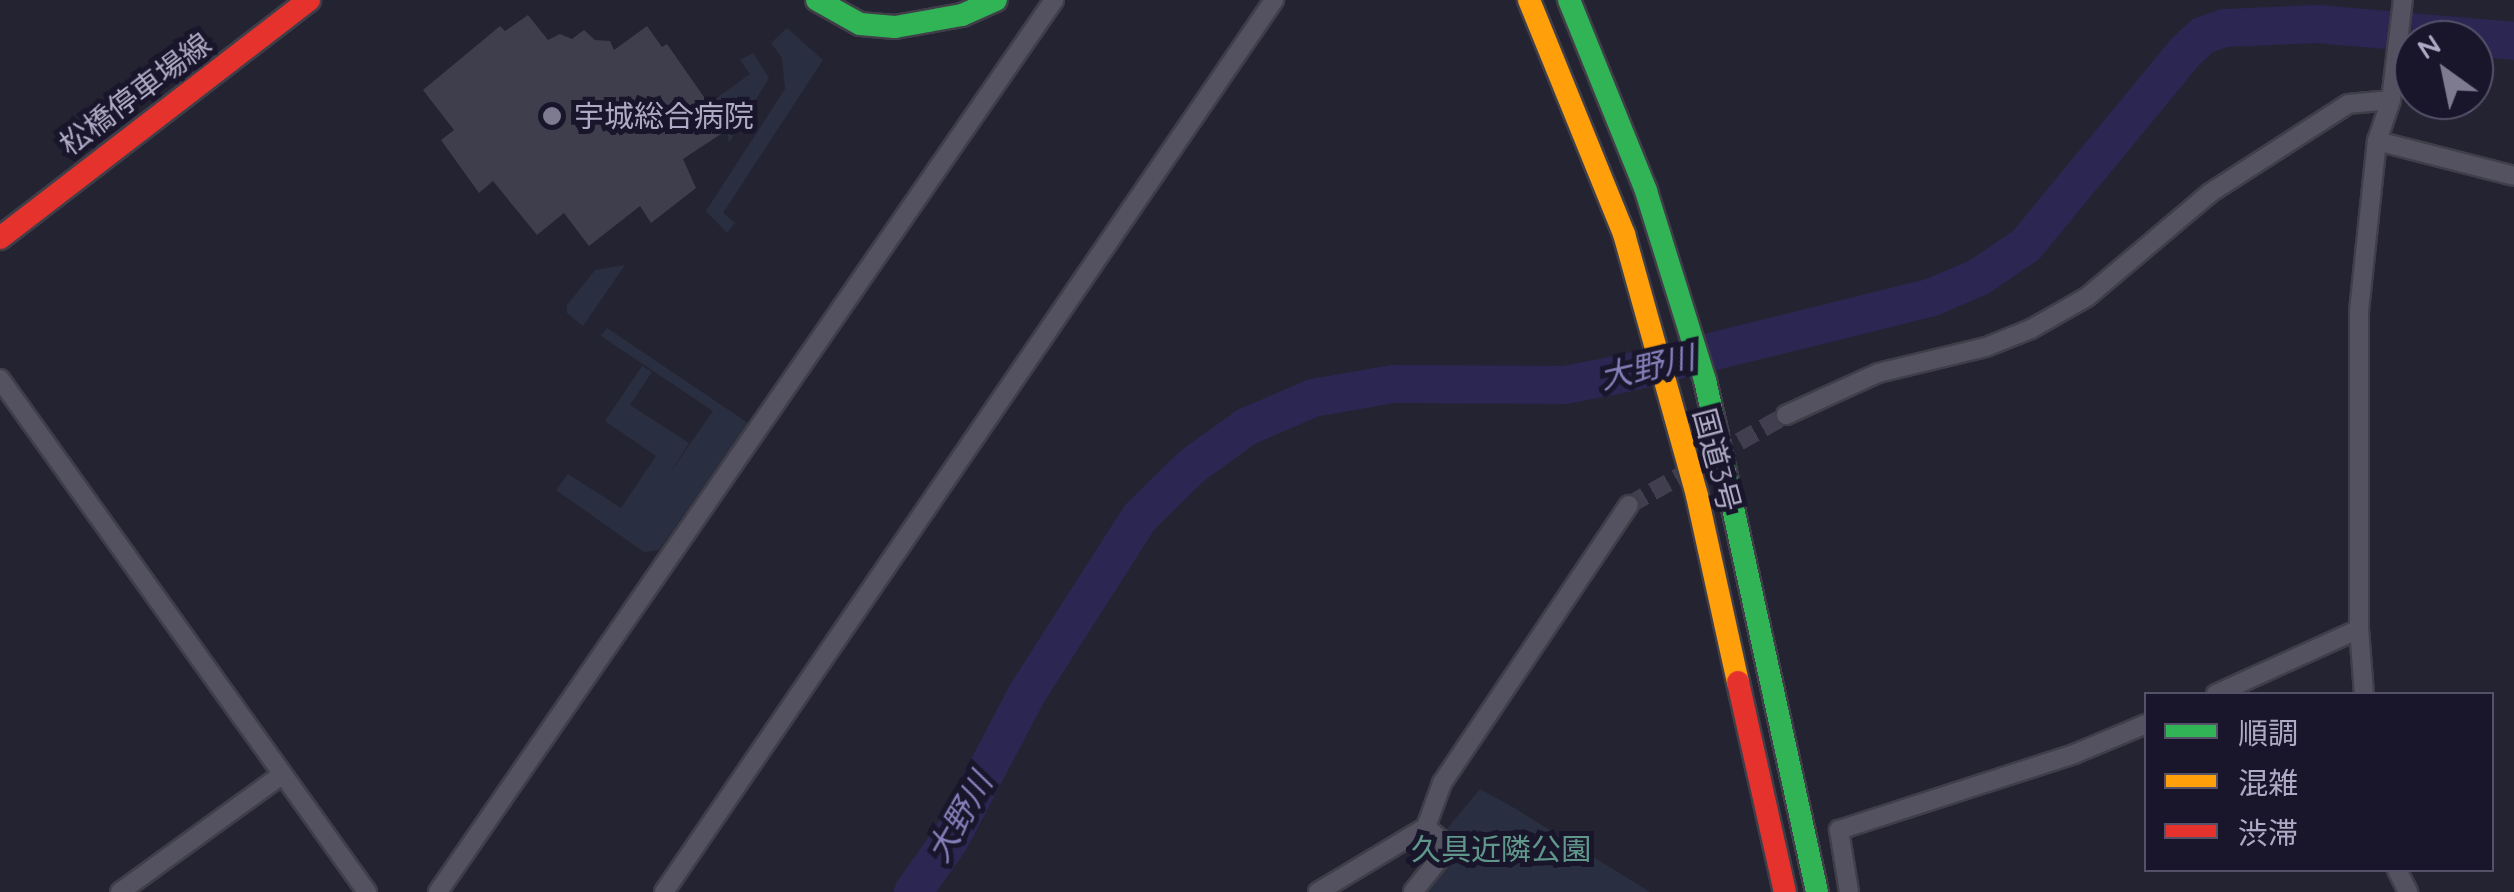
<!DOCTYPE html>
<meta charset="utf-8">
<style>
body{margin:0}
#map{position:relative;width:2514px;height:892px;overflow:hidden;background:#242331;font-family:Quicksand,"Noto Sans JP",sans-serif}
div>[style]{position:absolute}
.green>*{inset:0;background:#292f40}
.river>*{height:38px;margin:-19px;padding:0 19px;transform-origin:19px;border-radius:19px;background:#2b2652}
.building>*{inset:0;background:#3f3e4c}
.street-tunnel>*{height:18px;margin-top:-9px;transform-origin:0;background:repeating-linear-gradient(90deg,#403e4f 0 18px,transparent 0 27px)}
.roads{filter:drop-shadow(2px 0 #3f3e49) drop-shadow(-2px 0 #3f3e49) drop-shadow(0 2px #3f3e49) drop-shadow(0 -2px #3f3e49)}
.street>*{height:18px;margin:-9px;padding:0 9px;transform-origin:9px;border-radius:9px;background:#545260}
.fast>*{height:22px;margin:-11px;padding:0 11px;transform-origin:11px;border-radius:11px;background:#30b455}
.slow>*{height:22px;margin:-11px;padding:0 11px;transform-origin:11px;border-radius:11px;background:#ff9f0a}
.jam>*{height:22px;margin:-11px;padding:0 11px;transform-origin:11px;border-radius:11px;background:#e5322d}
.dots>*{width:28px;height:28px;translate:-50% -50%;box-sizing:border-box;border:5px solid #19162c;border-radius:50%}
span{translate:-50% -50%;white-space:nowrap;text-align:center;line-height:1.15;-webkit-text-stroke:10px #19162c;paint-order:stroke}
.street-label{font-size:30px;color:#aeaac5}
.poi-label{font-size:30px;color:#aeaac5}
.left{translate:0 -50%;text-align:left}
.park-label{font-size:30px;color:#60978a}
.water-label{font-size:32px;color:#857fb9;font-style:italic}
.legend{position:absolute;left:2144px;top:692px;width:350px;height:180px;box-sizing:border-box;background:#19162c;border:2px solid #555169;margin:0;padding:12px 18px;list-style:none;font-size:30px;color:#aeaac5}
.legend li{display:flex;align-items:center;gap:20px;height:50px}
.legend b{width:50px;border:2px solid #555169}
.north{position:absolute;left:2394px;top:20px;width:100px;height:100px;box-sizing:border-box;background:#19162c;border:2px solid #555169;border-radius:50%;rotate:327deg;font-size:28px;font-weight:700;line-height:40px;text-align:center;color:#aeaac5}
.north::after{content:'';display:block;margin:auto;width:35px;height:45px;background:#7e7b91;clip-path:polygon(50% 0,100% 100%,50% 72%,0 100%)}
</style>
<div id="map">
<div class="green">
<i style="clip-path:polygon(787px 28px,823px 60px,723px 213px,735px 223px,727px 233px,706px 211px,785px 89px,782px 58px,771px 43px)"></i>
<i style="clip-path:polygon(753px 53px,769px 78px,729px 143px,726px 125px,711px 102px,750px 74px,740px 60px)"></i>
<i style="clip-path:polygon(625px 265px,583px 326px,567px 313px,567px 305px,595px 270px)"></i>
<i style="clip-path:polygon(607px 328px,748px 423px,659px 550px,644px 552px,556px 490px,568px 474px,621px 508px,656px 456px,605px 421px,642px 366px,652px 372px,630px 405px,689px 443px,667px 477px,713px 411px,601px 336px)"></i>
<i style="clip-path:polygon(1480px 789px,1511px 806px,1650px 892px,1421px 892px,1458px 839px,1445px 831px)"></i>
</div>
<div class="river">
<i style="left:913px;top:892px;width:64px;rotate:-54.6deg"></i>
<i style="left:950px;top:840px;width:164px;rotate:-62.3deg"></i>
<i style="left:1026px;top:695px;width:211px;rotate:-57.4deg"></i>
<i style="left:1140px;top:517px;width:73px;rotate:-44.4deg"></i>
<i style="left:1192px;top:466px;width:67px;rotate:-35.8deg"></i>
<i style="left:1246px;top:427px;width:73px;rotate:-23.4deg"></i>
<i style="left:1313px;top:398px;width:81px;rotate:-9.9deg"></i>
<i style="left:1393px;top:384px;width:172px;rotate:0.3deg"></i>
<i style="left:1565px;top:385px;width:62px;rotate:-11.1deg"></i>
<i style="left:1626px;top:373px;width:313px;rotate:-13.9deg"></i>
<i style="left:1930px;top:298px;width:53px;rotate:-23.2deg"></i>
<i style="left:1979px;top:277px;width:57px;rotate:-34.2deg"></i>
<i style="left:2026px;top:245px;width:250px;rotate:-50.5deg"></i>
<i style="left:2185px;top:52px;width:23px;rotate:-43deg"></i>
<i style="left:2202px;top:36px;width:23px;rotate:-20deg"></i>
<i style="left:2224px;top:28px;width:93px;rotate:-2.5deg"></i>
<i style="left:2317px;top:24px;width:198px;rotate:4.9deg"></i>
</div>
<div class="building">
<i style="clip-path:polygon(528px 15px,548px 40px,560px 34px,572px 39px,584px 30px,595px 40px,610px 41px,614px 50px,647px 26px,662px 47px,667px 44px,727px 130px,683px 159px,696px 188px,651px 223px,640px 206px,589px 246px,564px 213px,537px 235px,493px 181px,479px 193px,441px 140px,454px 130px,423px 90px,500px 26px,505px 31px)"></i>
</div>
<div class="street-tunnel">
<i style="left:1716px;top:455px;width:81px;rotate:-29.7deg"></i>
<i style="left:1629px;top:505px;width:75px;rotate:-29.6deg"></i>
</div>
<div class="roads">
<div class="street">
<i style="left:2377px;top:141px;width:141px;rotate:14.3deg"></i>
<i style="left:0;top:379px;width:631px;rotate:54.42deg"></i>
<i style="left:1786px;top:415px;width:101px;rotate:-24.5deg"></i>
<i style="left:1878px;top:373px;width:111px;rotate:-13.5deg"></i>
<i style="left:1986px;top:347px;width:48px;rotate:-21.8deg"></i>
<i style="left:2031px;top:329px;width:64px;rotate:-29.7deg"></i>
<i style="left:2087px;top:297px;width:161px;rotate:-40.2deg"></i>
<i style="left:2210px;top:193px;width:164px;rotate:-32.8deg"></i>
<i style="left:2348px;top:104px;width:43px;rotate:-5.3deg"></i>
<i style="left:2216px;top:694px;width:157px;rotate:-24.4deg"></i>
<i style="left:2364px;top:694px;width:65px;rotate:-94.4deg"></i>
<i style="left:2359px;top:629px;width:318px;rotate:-90deg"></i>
<i style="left:2359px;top:311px;width:171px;rotate:-84deg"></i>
<i style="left:2377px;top:141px;width:43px;rotate:-71.1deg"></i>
<i style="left:2391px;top:100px;width:101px;rotate:-83.2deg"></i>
<i style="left:2397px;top:870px;width:25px;rotate:63deg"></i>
<i style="left:120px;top:892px;width:198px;rotate:-35.9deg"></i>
<i style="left:438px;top:892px;width:1084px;rotate:-55.37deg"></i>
<i style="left:664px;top:892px;width:1081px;rotate:-55.63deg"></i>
<i style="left:1318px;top:892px;width:126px;rotate:-31deg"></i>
<i style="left:1426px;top:827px;width:47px;rotate:-70deg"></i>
<i style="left:1442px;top:783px;width:335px;rotate:-56.1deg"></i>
<i style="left:1413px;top:892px;width:58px;rotate:-51.3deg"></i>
<i style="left:1449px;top:847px;width:30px;rotate:-139deg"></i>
<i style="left:1849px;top:892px;width:63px;rotate:-99.2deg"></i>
<i style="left:1839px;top:830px;width:247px;rotate:-17.9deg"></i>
<i style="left:2074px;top:754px;width:78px;rotate:-22.6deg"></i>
</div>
<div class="fast">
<i style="left:817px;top:0;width:49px;rotate:29.2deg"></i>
<i style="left:860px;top:24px;width:35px;rotate:5deg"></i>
<i style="left:895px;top:27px;width:68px;rotate:-10.2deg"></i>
<i style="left:962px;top:15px;width:37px;rotate:-24deg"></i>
<i style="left:1569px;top:0;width:206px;rotate:68deg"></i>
<i style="left:1646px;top:191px;width:198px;rotate:72.7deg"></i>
<i style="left:1705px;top:380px;width:524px;rotate:77.66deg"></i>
</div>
<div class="slow">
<i style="left:1529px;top:0;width:253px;rotate:67.9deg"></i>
<i style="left:1624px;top:234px;width:272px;rotate:74.4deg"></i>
<i style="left:1697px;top:496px;width:190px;rotate:77.6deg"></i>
</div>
<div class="jam">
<i style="left:0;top:238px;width:390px;rotate:-37.6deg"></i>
<i style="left:1738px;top:682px;width:215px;rotate:77.4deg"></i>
</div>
</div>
<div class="dots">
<i style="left:552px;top:116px;background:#7e7b91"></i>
</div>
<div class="street-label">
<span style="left:135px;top:94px;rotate:-37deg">松橋停車場線</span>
<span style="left:1717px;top:460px;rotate:75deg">国道3号</span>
</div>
<div class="poi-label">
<span class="left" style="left:574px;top:116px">宇城総合病院</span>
</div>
<div class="park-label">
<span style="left:1501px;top:849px">久具近隣公園</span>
</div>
<div class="water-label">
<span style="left:1647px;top:367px;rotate:-13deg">大野川</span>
<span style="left:959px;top:817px;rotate:-60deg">大野川</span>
</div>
<ul class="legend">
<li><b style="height:12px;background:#30b455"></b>順調</li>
<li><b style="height:12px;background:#ff9f0a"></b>混雑</li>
<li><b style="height:12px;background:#e5322d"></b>渋滞</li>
</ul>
<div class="north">N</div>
</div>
